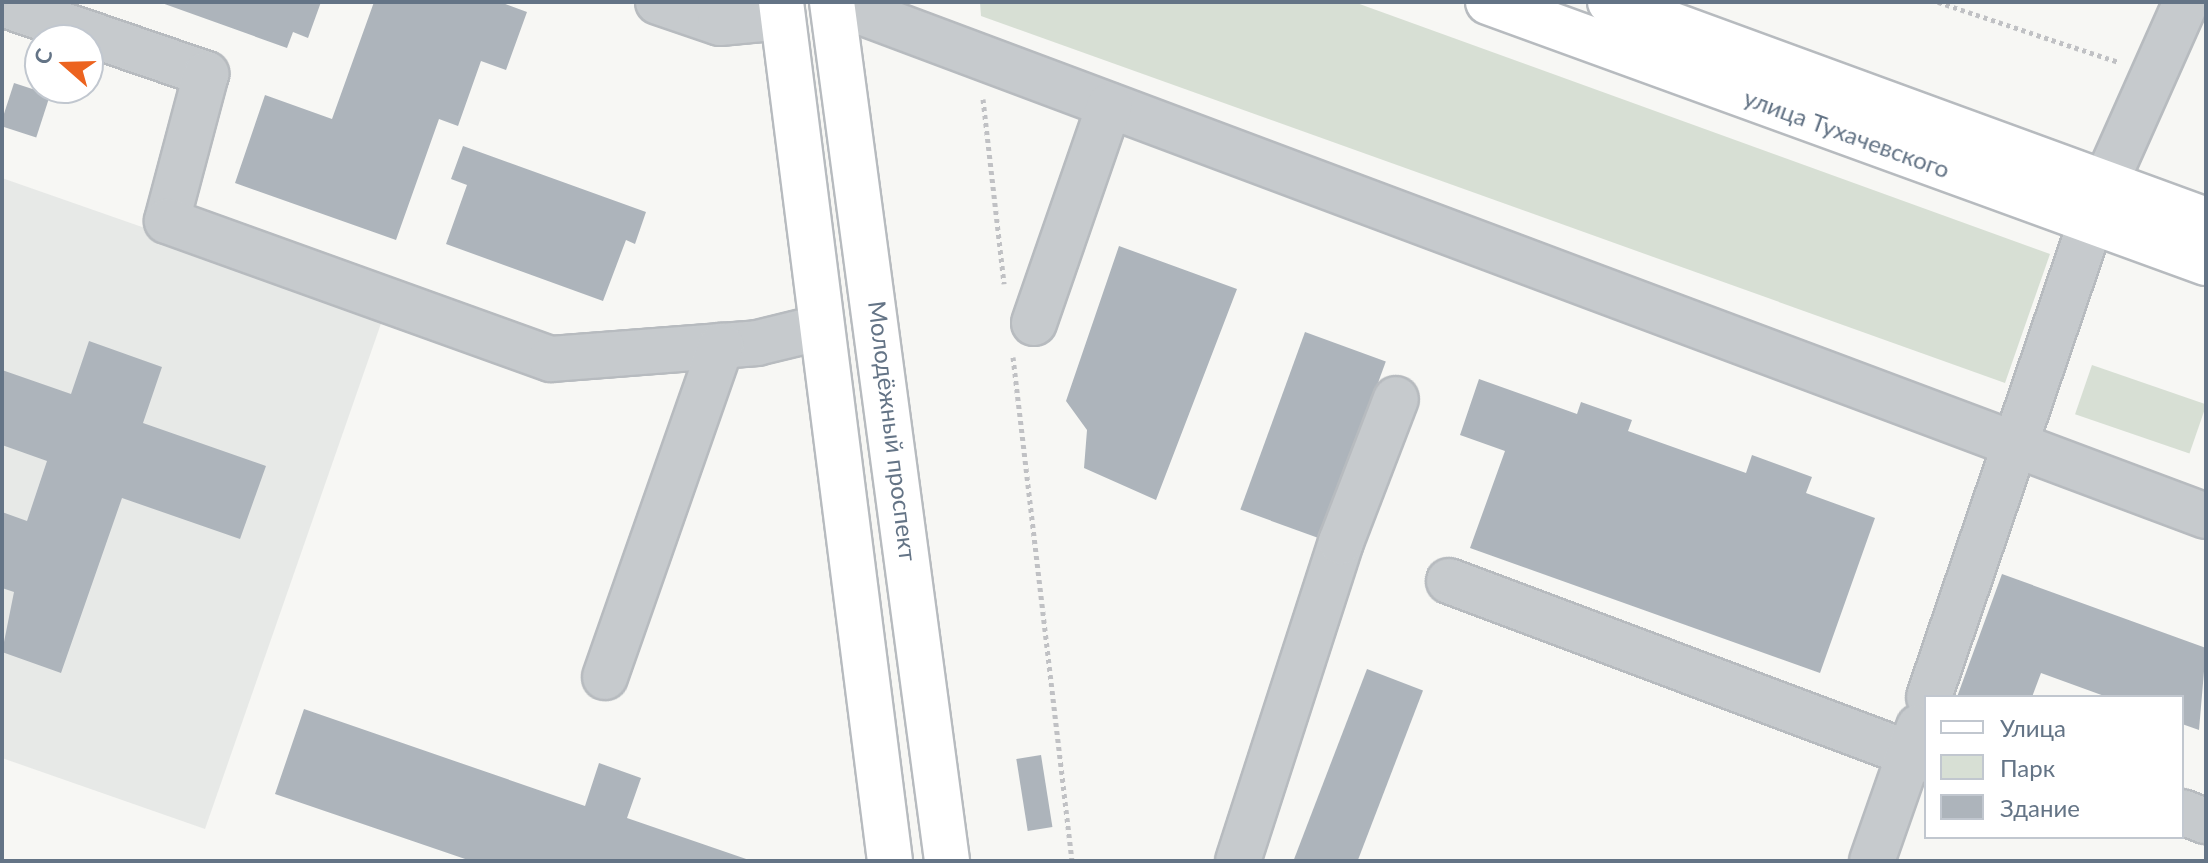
<!DOCTYPE html>
<meta charset="utf-8">
<style>
body{margin:0}
#map{position:relative;width:2208px;height:863px;overflow:hidden;background:#f7f7f4;font-family:Lato,sans-serif}
div>[style]{position:absolute}
.built>*{inset:0;background:#e7e9e7}
.green>*{inset:0;background:#d7dfd4;transform-origin:0 0}
.building>*{inset:0;background:#adb4bb;transform-origin:0 0}
.path>*{height:5px;margin-top:-2.5px;transform-origin:0;background:repeating-linear-gradient(90deg,#c0c1c4 0 4px,transparent 0 8px)}
.roads{filter:drop-shadow(2px 0 #b7bbbf) drop-shadow(-2px 0 #b7bbbf) drop-shadow(0 2px #b7bbbf) drop-shadow(0 -2px #b7bbbf)}
.minor>*{height:44px;margin:-22px;padding:0 22px;transform-origin:22px;border-radius:22px;background:#c6cacd}
.major>*{height:44px;margin:-22px;padding:0 22px;transform-origin:22px;border-radius:22px;background:#fff}
span{translate:-50% -50%;white-space:nowrap;text-align:center;line-height:1.15;-webkit-text-stroke:8px #fff;paint-order:stroke}
.street-label{font-size:24px;color:#647486}
.frame{position:absolute;inset:0;border:4px solid #647486;pointer-events:none}
.legend{position:absolute;left:1924px;top:695px;width:260px;height:144px;box-sizing:border-box;background:#fff;border:2px solid #c1c7cf;margin:0;padding:10px 14px;list-style:none;font-size:24px;color:#647486}
.legend li{display:flex;align-items:center;gap:16px;height:40px}
.legend b{width:40px;border:2px solid #c1c7cf}
.north{position:absolute;left:24px;top:24px;width:80px;height:80px;box-sizing:border-box;background:#fff;border:2px solid #c1c7cf;border-radius:50%;rotate:290deg;font-size:22px;font-weight:700;line-height:32px;text-align:center;color:#647486}
.north::after{content:'';display:block;margin:auto;width:28px;height:36px;background:#ec631f;clip-path:polygon(50% 0,100% 100%,50% 72%,0 100%)}
</style>
<div id="map">
<div class="built">
<i style="clip-path:polygon(2px 178px,385px 312px,205px 829px,2px 758px)"></i>
</div>
<div class="green">
<i style="clip-path:polygon(980px 2px,1354px 2px,2050px 254px,2005px 383px,981px 16px)"></i>
<i style="left:2092px;top:365px;width:121px;height:52px;rotate:19deg"></i>
</div>
<div class="building">
<i style="clip-path:polygon(159px 2px,321px 2px,308px 38px,293px 32px,287px 48px)"></i>
<i style="clip-path:polygon(374px 2px,500px 2px,527px 12px,506px 70px,481px 61px,458px 126px,439px 119px,396px 240px,235px 183px,265px 95px,332px 119px)"></i>
<i style="left:14px;top:83px;width:38px;height:45px;rotate:18deg"></i>
<i style="clip-path:polygon(463px 146px,646px 212px,635px 244px,626px 240px,603px 301px,446px 244px,467px 185px,451px 179px)"></i>
<i style="clip-path:polygon(1119px 246px,1237px 289px,1156px 500px,1084px 468px,1087px 430px,1066px 401px)"></i>
<i style="left:1305px;top:332px;width:86px;height:189px;rotate:20deg"></i>
<i style="clip-path:polygon(89px 341px,162px 367px,143px 423px,266px 466px,240px 539px,122px 498px,61px 673px,2px 652px,14px 592px,2px 588px,2px 512px,27px 521px,47px 461px,2px 445px,2px 370px,71px 394px)"></i>
<i style="clip-path:polygon(1479px 379px,1577px 414px,1581px 402px,1632px 420px,1628px 431px,1746px 473px,1752px 455px,1812px 477px,1806px 493px,1875px 518px,1820px 673px,1470px 548px,1505px 451px,1460px 435px)"></i>
<i style="clip-path:polygon(2002px 574px,2206px 648px,2199px 730px,2182px 724px,2182px 697px,2107px 697px,2041px 673px,2032px 697px,1957px 697px)"></i>
<i style="left:1367px;top:669px;width:60px;height:205px;rotate:21deg"></i>
<i style="clip-path:polygon(304px 709px,585px 806px,599px 763px,641px 778px,627px 818px,752px 861px,471px 861px,275px 794px)"></i>
<i style="left:1041px;top:755px;width:73px;height:25px;rotate:81deg"></i>
</div>
<div class="path">
<i style="left:1938px;top:2px;width:190px;rotate:18.4deg"></i>
<i style="left:983px;top:99px;width:186px;rotate:83.5deg"></i>
<i style="left:1013px;top:357px;width:507px;rotate:83.32deg"></i>
</div>
<div class="roads">
<div class="minor">
<i style="left:658px;top:2px;width:65px;rotate:18.7deg"></i>
<i style="left:720px;top:23px;width:63px;rotate:-5.4deg"></i>
<i style="left:2px;top:4px;width:216px;rotate:18.9deg"></i>
<i style="left:206px;top:74px;width:152px;rotate:104.9deg"></i>
<i style="left:167px;top:221px;width:408px;rotate:19.8deg"></i>
<i style="left:551px;top:359px;width:207px;rotate:-4.4deg"></i>
<i style="left:757px;top:343px;width:67px;rotate:-13.8deg"></i>
<i style="left:858px;top:11px;width:1439px;rotate:20.54deg"></i>
<i style="left:2105px;top:184px;width:199px;rotate:-66deg"></i>
<i style="left:1034px;top:323px;width:230px;rotate:-70.9deg"></i>
<i style="left:1449px;top:581px;width:509px;rotate:20.57deg"></i>
<i style="left:605px;top:677px;width:351px;rotate:-70.7deg"></i>
<i style="left:1929px;top:697px;width:502px;rotate:-71.17deg"></i>
<i style="left:2182px;top:812px;width:26px;rotate:21deg"></i>
<i style="left:1238px;top:861px;width:335px;rotate:-72.1deg"></i>
<i style="left:1341px;top:542px;width:153px;rotate:-69deg"></i>
<i style="left:1872px;top:861px;width:142px;rotate:-70.7deg"></i>
</div>
<div class="major">
<i style="left:781px;top:2px;width:866px;rotate:82.77deg"></i>
<i style="left:832px;top:2px;width:867px;rotate:82.37deg"></i>
<i style="left:1488px;top:2px;width:764px;rotate:19.98deg"></i>
<i style="left:1610px;top:2px;width:635px;rotate:20.09deg"></i>
</div>
</div>
<div class="street-label">
<span style="left:1847px;top:133px;rotate:20deg">улица Тухачевского</span>
<span style="left:893px;top:431px;rotate:83deg">Молодёжный проспект</span>
</div>
<div class="frame"></div>
<ul class="legend">
<li><b style="height:10px;background:#fff"></b>Улица</li>
<li><b style="height:22px;background:#d7dfd4"></b>Парк</li>
<li><b style="height:22px;background:#adb4bb"></b>Здание</li>
</ul>
<div class="north">С</div>
</div>
